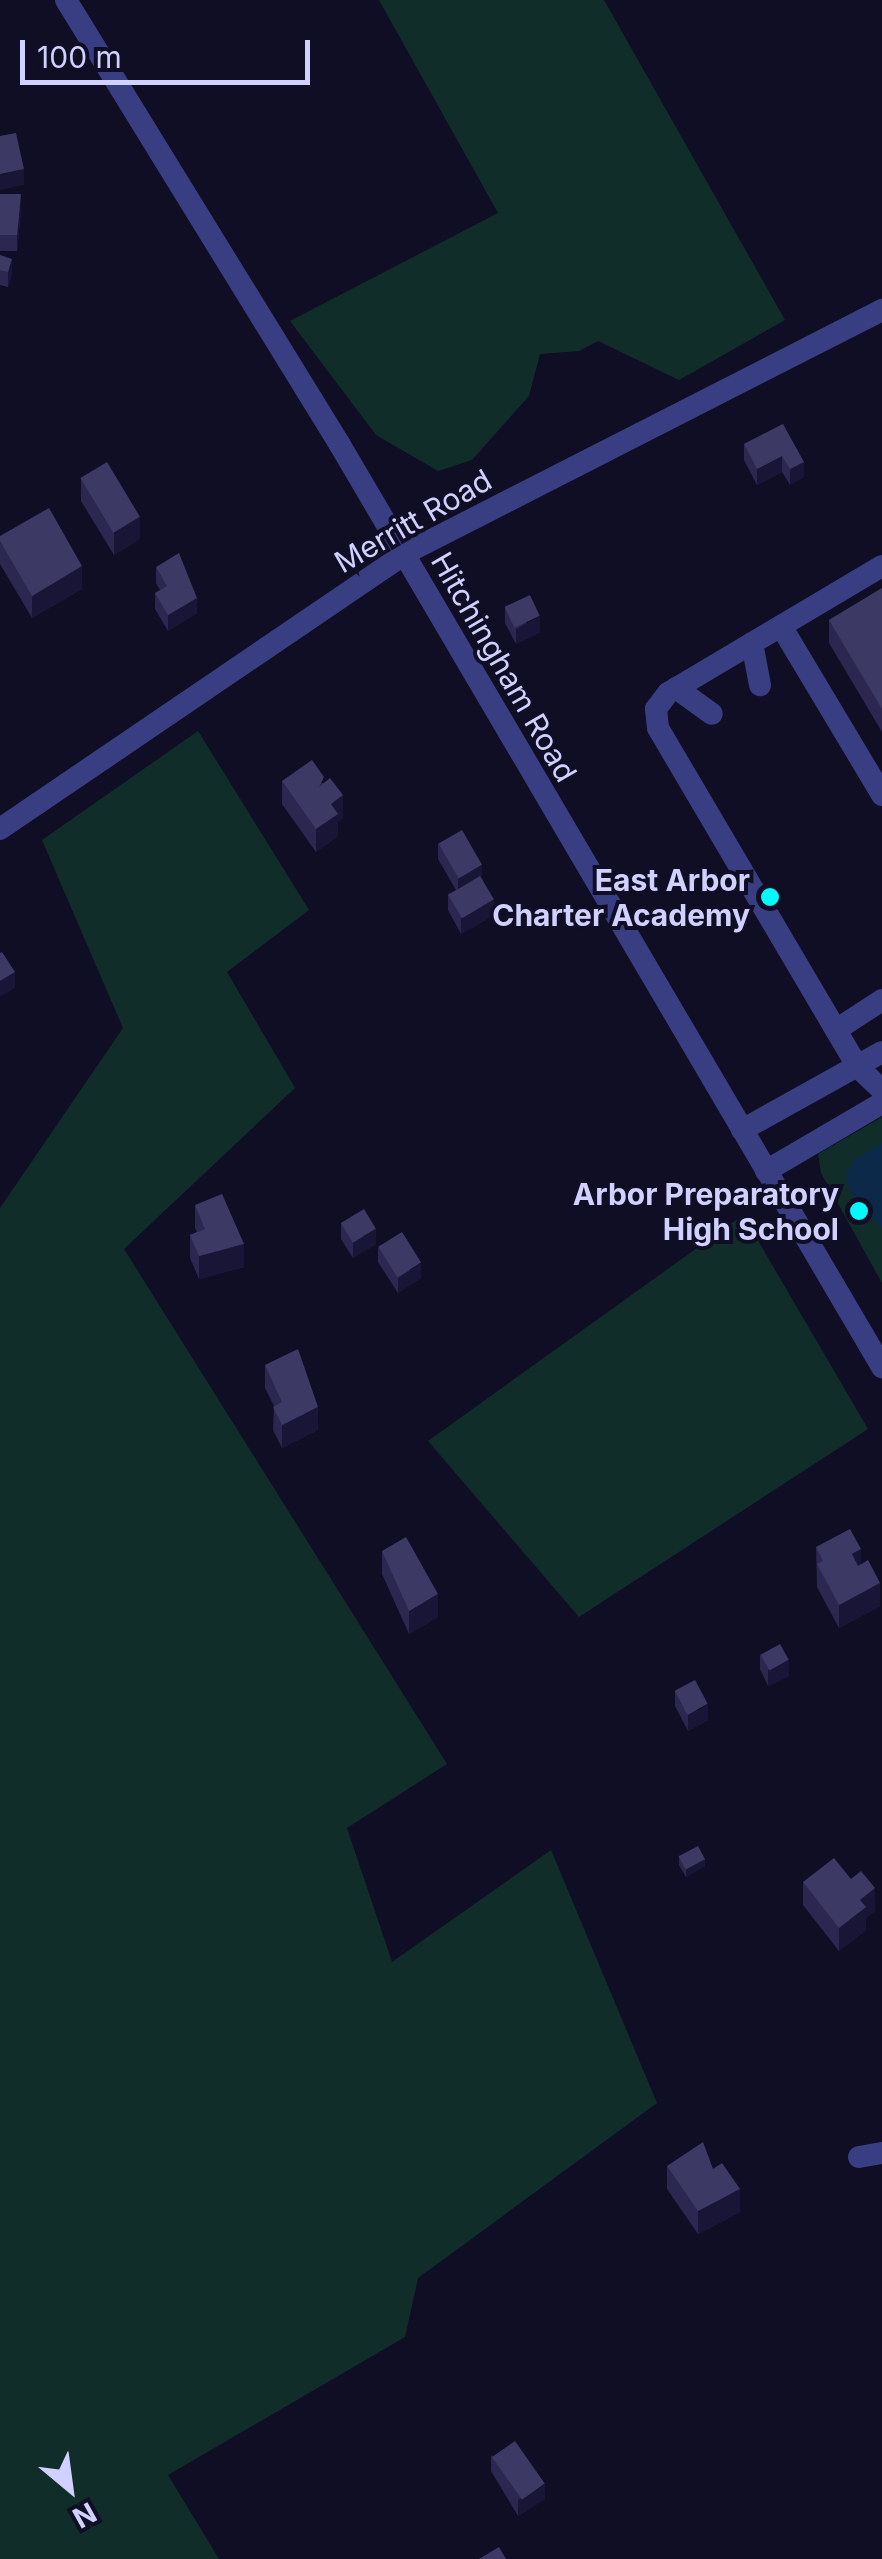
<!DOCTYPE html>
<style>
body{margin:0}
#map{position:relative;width:882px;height:2559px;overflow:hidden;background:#100e24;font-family:Inter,sans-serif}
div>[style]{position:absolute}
.green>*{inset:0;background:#112d2a}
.water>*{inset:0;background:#0d2949}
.minor>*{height:22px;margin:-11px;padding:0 11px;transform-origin:11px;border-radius:11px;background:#393e83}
.wall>*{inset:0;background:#2b2751}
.shaded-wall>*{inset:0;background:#181537}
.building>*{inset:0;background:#3c3964;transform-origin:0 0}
.dots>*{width:28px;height:28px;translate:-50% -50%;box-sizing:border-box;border:5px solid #100e24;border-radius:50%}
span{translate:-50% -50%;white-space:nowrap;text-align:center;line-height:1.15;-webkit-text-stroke:8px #100e24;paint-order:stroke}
.street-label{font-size:30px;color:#d1d1ff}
.poi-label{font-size:30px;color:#d1d1ff;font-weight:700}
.right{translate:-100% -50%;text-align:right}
.north{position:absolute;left:20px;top:2439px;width:100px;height:100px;-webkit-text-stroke:8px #100e24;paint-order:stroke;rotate:151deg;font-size:28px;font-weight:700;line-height:40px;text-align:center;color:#d1d1ff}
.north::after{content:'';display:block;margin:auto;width:35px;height:45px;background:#d1d1ff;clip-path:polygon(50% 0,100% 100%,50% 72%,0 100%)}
.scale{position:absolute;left:20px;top:40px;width:290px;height:45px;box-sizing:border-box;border:5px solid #d1d1ff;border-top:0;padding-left:12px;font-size:30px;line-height:35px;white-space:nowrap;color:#d1d1ff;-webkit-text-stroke:8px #100e24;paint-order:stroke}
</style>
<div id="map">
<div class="green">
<i style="clip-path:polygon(379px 0,604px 0,785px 320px,679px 380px,598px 341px,579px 351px,540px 354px,529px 396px,472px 460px,438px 471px,376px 435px,290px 321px,498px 213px)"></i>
<i style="clip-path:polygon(198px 731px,309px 910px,227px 972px,295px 1088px,124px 1249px,447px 1764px,347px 1828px,392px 1962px,551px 1850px,657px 2103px,418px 2278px,405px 2337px,168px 2475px,219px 2559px,0 2559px,0 1208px,123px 1028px,42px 840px)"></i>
<i style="clip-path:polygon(882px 1117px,882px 1283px,821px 1173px,818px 1154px)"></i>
<i style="clip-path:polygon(743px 1215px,868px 1429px,579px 1617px,428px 1441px)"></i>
</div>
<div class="water">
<i style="clip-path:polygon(882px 1143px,882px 1229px,849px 1189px,846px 1175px,853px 1161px)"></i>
</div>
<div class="minor">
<i style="left:66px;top:0;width:523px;rotate:58.38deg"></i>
<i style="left:340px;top:445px;width:1070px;rotate:59.55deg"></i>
<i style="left:882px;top:566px;width:249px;rotate:149.3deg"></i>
<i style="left:668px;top:693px;width:20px;rotate:127deg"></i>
<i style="left:656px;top:709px;width:19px;rotate:84deg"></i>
<i style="left:658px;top:728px;width:394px;rotate:59.5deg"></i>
<i style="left:858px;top:1067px;width:33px;rotate:44deg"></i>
<i style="left:781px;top:626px;width:197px;rotate:59.1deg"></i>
<i style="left:752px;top:643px;width:43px;rotate:79.2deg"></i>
<i style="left:676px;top:688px;width:44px;rotate:35.8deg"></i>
<i style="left:0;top:829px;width:489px;rotate:-34.2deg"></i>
<i style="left:404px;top:554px;width:537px;rotate:-27.04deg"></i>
<i style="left:836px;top:1030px;width:55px;rotate:-33.1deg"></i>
<i style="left:742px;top:1130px;width:160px;rotate:-29.1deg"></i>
<i style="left:766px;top:1171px;width:134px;rotate:-30.4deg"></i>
<i style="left:859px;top:2157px;width:23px;rotate:-10deg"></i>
</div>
<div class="wall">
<i style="clip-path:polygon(0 194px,21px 209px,17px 251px,0 251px)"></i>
<i style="clip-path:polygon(0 255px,12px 274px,8px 287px,0 285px)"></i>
<i style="clip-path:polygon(783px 424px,804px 477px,790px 485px,782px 472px,757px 485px,744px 460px,744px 444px)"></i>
<i style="clip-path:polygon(81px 478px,140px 539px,114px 555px,81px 501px)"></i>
<i style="clip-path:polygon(0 536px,82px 589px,32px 618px,0 564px)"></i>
<i style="clip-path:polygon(156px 567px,197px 613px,168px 631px,155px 609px,155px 593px,160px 590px,156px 583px)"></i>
<i style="clip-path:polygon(882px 588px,882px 732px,829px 643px,829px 620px)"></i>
<i style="clip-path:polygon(505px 608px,540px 632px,516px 644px,505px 623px)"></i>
<i style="clip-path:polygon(282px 781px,324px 783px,343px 818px,338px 821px,338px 836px,316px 852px,282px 804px)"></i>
<i style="clip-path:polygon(438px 843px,482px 878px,494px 915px,461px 934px,448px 910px,448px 894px,456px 890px,438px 859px)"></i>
<i style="clip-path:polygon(195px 1205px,244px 1267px,199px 1279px,190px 1258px,190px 1235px,197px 1232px,195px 1228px)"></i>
<i style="clip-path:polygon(341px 1223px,376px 1244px,353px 1258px,341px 1239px)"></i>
<i style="clip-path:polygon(378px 1247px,421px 1278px,398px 1293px,378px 1262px)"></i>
<i style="clip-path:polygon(265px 1365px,318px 1430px,282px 1448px,273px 1430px,274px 1406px,265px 1388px)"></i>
<i style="clip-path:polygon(816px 1547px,861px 1564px,880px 1606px,839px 1628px,817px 1587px)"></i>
<i style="clip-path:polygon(382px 1551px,438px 1617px,409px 1634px,382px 1574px)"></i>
<i style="clip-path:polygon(760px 1654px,789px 1676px,768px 1686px,760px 1669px)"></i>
<i style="clip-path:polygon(675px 1691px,708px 1720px,688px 1731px,675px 1706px)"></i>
<i style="clip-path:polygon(679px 1857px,705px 1866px,686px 1877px,679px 1865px)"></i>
<i style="clip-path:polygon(803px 1882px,875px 1911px,866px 1918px,866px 1930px,839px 1951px,803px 1905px)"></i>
<i style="clip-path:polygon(667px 2166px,713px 2169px,740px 2212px,698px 2234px,667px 2189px)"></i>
<i style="clip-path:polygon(491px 2455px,545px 2499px,518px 2516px,491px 2471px)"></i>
</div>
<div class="shaded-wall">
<i style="clip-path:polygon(24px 169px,24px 185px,0 190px,0 174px)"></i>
<i style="clip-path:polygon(21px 194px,21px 209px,17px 251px,17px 235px)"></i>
<i style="clip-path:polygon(12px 259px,12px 274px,8px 287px,8px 272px)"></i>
<i style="clip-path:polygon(782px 456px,782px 472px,757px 485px,757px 469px)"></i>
<i style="clip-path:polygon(804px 462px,804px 477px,790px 485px,790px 469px)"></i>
<i style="clip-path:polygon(140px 517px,140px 539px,114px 555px,114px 532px)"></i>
<i style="clip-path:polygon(82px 566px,82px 589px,32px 618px,32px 596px)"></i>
<i style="clip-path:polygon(197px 598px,197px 613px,168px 631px,168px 615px)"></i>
<i style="clip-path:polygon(540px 616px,540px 632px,516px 644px,516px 629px)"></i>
<i style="clip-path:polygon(343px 795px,343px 818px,338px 821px,338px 836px,316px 852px,316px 829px,331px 804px)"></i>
<i style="clip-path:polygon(482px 865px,482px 881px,458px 894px,458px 879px)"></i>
<i style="clip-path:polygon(494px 899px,494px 915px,461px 934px,461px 918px)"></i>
<i style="clip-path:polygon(15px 972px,15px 988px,0 997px,0 981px)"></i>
<i style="clip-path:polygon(376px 1229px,376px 1244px,353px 1258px,353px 1243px)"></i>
<i style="clip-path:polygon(244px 1244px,244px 1267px,199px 1279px,199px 1256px)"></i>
<i style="clip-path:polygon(421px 1263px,421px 1278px,398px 1293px,398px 1278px)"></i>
<i style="clip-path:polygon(318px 1407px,318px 1430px,282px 1448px,282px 1425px)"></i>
<i style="clip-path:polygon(861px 1549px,861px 1572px,852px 1554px)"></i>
<i style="clip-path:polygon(880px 1583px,880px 1606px,839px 1628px,839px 1605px)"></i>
<i style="clip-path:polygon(438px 1594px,438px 1617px,409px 1634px,409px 1611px)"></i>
<i style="clip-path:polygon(789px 1660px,789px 1676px,768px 1686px,768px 1670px)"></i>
<i style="clip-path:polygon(708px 1704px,708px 1720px,688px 1731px,688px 1715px)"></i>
<i style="clip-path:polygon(705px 1859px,705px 1866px,686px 1877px,686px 1869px)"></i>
<i style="clip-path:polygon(875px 1888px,875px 1911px,866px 1918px,866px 1930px,839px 1951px,839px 1928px,860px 1900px)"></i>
<i style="clip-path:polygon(740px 2189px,740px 2212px,698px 2234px,698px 2211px)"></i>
<i style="clip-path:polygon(545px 2484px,545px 2499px,518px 2516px,518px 2500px)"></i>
</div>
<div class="building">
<i style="clip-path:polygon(16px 133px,24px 169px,0 174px,0 136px)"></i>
<i style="clip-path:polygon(0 194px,21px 194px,17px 235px,0 235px)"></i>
<i style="clip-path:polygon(0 255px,12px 259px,8px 272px,0 270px)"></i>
<i style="clip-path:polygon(783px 424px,804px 462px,790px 469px,782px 456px,757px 469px,744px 444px)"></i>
<i style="left:107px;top:462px;width:64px;height:31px;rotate:59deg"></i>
<i style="clip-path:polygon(49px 508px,82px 566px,32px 596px,0 541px,0 536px)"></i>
<i style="clip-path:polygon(179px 553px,197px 598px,168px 615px,155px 593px,167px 586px,156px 567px)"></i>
<i style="clip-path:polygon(882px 588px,882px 709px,829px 620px)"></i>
<i style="left:530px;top:595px;width:23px;height:28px;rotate:65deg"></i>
<i style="clip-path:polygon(312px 760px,324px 777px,319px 787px,330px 778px,343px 795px,331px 804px,338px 814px,316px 829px,282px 781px)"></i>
<i style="left:462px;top:830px;width:40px;height:27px;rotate:60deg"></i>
<i style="left:480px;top:876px;width:27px;height:37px;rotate:59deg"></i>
<i style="clip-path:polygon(2px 952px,15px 972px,0 981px,0 953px)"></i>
<i style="clip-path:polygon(222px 1194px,244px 1244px,199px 1256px,190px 1235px,205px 1229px,195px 1205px)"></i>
<i style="left:364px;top:1209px;width:23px;height:27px;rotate:59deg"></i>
<i style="left:402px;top:1232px;width:36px;height:28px;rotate:58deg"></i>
<i style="clip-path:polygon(298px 1349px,318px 1407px,282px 1425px,273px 1407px,282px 1402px,265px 1365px)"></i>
<i style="clip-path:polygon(850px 1529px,861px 1549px,852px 1554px,858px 1566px,868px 1560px,880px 1583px,839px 1605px,817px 1564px,823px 1561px,816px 1547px)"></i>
<i style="clip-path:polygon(406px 1537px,438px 1594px,409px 1611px,382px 1551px)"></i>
<i style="left:780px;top:1644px;width:18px;height:22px;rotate:61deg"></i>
<i style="left:695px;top:1680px;width:27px;height:23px;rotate:62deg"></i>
<i style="left:698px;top:1846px;width:15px;height:22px;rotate:62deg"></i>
<i style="clip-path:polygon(834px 1858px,851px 1879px,861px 1871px,875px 1888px,860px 1900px,866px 1907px,839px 1928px,803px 1882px)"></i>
<i style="clip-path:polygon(703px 2142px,713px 2169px,722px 2163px,740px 2189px,698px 2211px,667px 2166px)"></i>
<i style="left:515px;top:2441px;width:52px;height:28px;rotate:55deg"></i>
<i style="clip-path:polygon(499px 2547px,506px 2559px,479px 2559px)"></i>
</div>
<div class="dots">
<i style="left:770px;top:897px;background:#00fbfb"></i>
<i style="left:859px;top:1211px;background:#00fbfb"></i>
</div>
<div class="street-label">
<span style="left:413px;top:521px;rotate:-30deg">Merritt Road</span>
<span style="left:504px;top:667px;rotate:60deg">Hitchingham Road</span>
</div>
<div class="poi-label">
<span class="right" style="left:750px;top:897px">East Arbor<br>Charter Academy</span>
<span class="right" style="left:839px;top:1211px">Arbor Preparatory<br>High School</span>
</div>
<div class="north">N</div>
<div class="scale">100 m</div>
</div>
